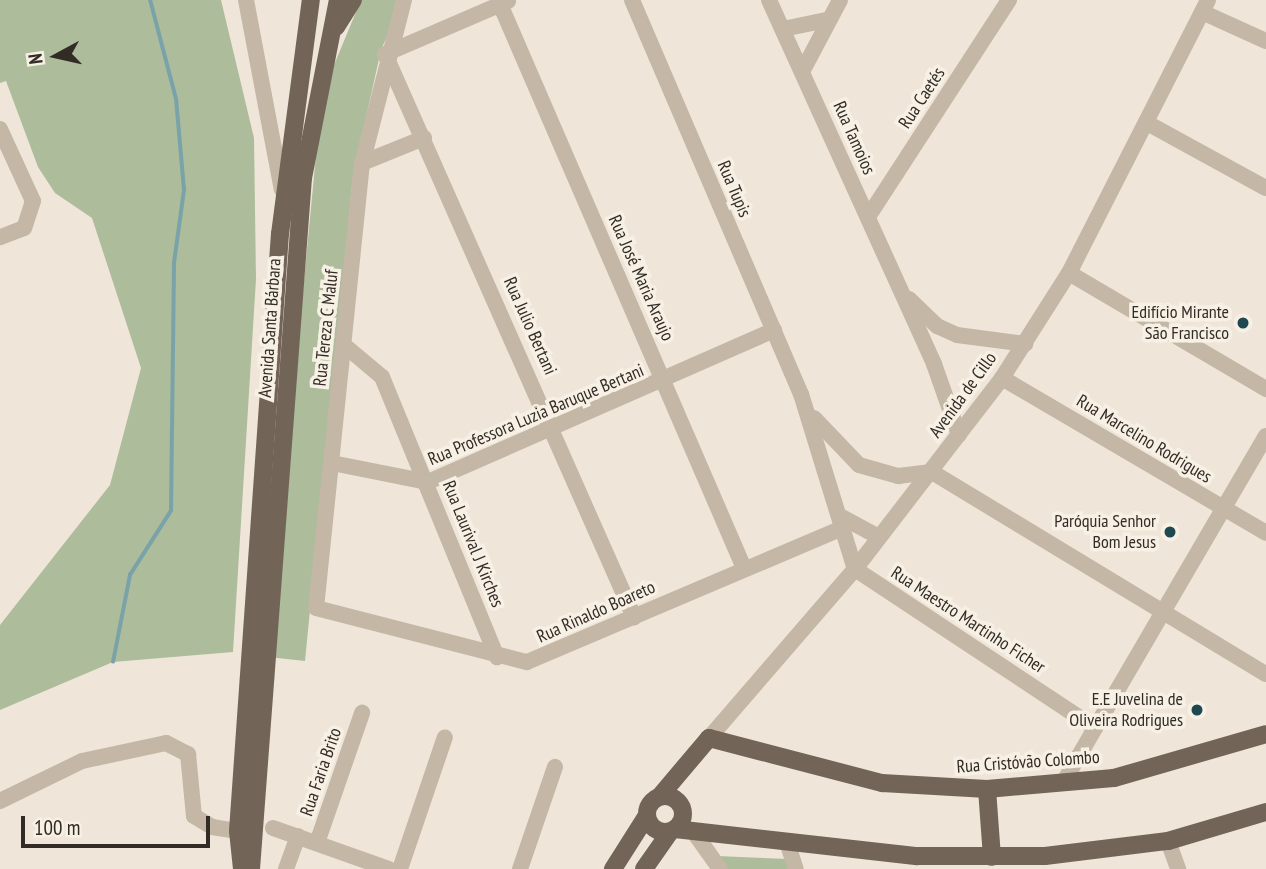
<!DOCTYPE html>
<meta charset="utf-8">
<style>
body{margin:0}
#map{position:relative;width:1266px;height:869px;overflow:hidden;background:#efe6d9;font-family:"PT Sans Narrow",sans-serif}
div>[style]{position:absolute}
.green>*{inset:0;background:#adbc9a}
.stream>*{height:3.5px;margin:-1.75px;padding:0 1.75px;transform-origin:1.75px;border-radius:1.75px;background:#7aa3a9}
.minor>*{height:16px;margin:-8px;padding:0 8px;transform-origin:8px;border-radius:8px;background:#c5b7a6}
.major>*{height:18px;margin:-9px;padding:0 9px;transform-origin:9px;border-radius:9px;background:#736458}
.major>.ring{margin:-9px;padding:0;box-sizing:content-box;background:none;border:18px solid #736458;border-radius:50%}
.dots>*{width:19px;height:19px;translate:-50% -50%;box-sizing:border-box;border:4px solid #f7f0e4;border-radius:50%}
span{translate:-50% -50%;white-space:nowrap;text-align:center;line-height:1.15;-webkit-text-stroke:7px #f7f0e4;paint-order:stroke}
.street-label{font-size:18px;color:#322b26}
.poi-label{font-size:18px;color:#322b26}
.right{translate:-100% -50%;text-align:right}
.north{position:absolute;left:21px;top:21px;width:70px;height:70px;-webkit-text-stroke:5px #f7f0e4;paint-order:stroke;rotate:262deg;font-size:19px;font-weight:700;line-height:28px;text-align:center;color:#322b26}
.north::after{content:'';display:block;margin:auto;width:24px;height:32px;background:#322b26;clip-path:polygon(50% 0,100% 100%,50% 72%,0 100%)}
.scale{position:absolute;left:21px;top:816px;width:189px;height:32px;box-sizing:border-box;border:4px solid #322b26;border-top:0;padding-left:9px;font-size:21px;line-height:24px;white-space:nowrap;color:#322b26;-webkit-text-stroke:5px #f7f0e4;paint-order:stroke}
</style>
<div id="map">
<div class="green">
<i style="clip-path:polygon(0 0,221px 0,254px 138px,256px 279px,233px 652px,113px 662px,0 710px,0 625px,110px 485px,141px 368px,92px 218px,55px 193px,38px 167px,6px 81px,0 83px)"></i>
<i style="clip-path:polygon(361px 0,403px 0,381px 50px,353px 176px,305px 661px,268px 657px,317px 145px,334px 65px)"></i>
<i style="clip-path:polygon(717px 856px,788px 859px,791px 869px,727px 869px)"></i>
</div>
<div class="stream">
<i style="left:113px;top:662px;width:89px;rotate:-78.9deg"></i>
<i style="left:130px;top:575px;width:76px;rotate:-57.4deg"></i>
<i style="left:171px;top:511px;width:248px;rotate:-89.3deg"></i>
<i style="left:174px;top:263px;width:74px;rotate:-82.2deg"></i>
<i style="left:184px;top:190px;width:91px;rotate:-95deg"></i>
<i style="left:176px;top:99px;width:102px;rotate:-104.7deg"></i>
</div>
<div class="minor">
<i style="left:246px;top:0;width:193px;rotate:79.3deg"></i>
<i style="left:404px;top:0;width:168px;rotate:104.4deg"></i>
<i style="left:362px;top:163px;width:447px;rotate:95.9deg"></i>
<i style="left:316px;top:608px;width:218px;rotate:14.4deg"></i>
<i style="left:527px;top:662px;width:343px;rotate:-23deg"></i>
<i style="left:632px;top:0;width:429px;rotate:66.8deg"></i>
<i style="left:801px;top:394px;width:183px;rotate:72.9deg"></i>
<i style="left:855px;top:569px;width:288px;rotate:33.5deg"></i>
<i style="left:769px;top:0;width:400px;rotate:65.6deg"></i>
<i style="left:934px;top:364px;width:75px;rotate:70.6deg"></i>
<i style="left:500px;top:4px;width:615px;rotate:66.61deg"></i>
<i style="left:1202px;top:12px;width:70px;rotate:24.4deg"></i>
<i style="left:783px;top:29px;width:45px;rotate:-11.6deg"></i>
<i style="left:385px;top:54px;width:616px;rotate:66.14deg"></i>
<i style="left:385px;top:54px;width:134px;rotate:-23.3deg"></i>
<i style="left:803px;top:70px;width:79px;rotate:-62.1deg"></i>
<i style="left:1149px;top:124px;width:133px;rotate:28.7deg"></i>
<i style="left:0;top:129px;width:79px;rotate:65.4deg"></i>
<i style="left:33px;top:201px;width:28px;rotate:108deg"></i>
<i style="left:24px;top:228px;width:26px;rotate:159deg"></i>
<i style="left:362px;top:163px;width:67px;rotate:-22deg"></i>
<i style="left:868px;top:217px;width:259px;rotate:-57deg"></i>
<i style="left:1069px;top:273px;width:229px;rotate:30.5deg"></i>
<i style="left:909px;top:299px;width:39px;rotate:44deg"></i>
<i style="left:937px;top:326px;width:22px;rotate:24deg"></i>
<i style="left:957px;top:335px;width:69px;rotate:7.5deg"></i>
<i style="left:344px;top:345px;width:50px;rotate:40.1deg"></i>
<i style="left:382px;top:377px;width:303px;rotate:67.7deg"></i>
<i style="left:1002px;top:378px;width:306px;rotate:30.4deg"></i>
<i style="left:814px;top:418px;width:65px;rotate:46.2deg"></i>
<i style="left:859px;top:465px;width:41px;rotate:15.8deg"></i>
<i style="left:898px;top:476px;width:34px;rotate:-7deg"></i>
<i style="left:932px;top:472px;width:390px;rotate:31.2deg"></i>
<i style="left:332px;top:463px;width:98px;rotate:11.2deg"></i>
<i style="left:428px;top:482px;width:378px;rotate:-23.7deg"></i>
<i style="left:840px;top:516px;width:42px;rotate:28.4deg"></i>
<i style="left:709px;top:738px;width:223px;rotate:-49.2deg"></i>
<i style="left:855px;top:569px;width:241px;rotate:-52.4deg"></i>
<i style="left:1002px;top:378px;width:125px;rotate:-57.5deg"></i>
<i style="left:1069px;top:273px;width:306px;rotate:-63deg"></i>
<i style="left:1063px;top:783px;width:402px;rotate:-59.7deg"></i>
<i style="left:0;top:801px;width:91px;rotate:-26deg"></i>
<i style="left:82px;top:761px;width:86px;rotate:-12.1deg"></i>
<i style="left:166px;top:743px;width:25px;rotate:27deg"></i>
<i style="left:188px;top:754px;width:62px;rotate:84.5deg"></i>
<i style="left:194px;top:816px;width:21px;rotate:31deg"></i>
<i style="left:212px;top:827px;width:26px;rotate:9deg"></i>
<i style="left:273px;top:828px;width:123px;rotate:19.5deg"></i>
<i style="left:693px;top:831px;width:47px;rotate:54.6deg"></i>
<i style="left:1168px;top:841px;width:30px;rotate:70deg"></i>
<i style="left:787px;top:842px;width:28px;rotate:72deg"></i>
<i style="left:317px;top:843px;width:138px;rotate:-70.9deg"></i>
<i style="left:286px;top:869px;width:35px;rotate:-70deg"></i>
<i style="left:400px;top:869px;width:139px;rotate:-71.2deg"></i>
<i style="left:520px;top:869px;width:108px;rotate:-71.1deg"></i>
</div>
<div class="major">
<i style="left:336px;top:27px;width:32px;rotate:-58deg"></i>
<i style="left:987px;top:789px;width:68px;rotate:85.8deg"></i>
<i class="ring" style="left:647px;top:796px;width:18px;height:18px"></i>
<i style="left:660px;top:796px;width:76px;rotate:-49.8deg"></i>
<i style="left:709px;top:738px;width:179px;rotate:14.6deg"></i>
<i style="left:882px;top:783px;width:105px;rotate:3.3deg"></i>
<i style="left:987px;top:789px;width:127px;rotate:-5deg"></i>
<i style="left:1114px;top:778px;width:158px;rotate:-16.1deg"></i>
<i style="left:675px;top:829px;width:244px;rotate:6.4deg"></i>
<i style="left:917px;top:856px;width:128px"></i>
<i style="left:1045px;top:856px;width:124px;rotate:-7deg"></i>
<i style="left:1168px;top:841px;width:102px;rotate:-16.5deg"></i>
<i style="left:242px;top:869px;width:38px;rotate:-96deg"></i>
<i style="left:238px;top:831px;width:598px;rotate:-85.98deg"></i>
<i style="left:280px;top:234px;width:236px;rotate:-82.5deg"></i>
<i style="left:251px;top:869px;width:693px;rotate:-85.7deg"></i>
<i style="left:303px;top:178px;width:181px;rotate:-78.9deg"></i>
<i style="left:613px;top:869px;width:62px;rotate:-57.6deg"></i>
<i style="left:644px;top:869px;width:45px;rotate:-54.9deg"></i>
</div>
<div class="dots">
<i style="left:1243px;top:323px;background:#1f4850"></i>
<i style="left:1170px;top:532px;background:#1f4850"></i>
<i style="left:1197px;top:710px;background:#1f4850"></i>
</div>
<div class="street-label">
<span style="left:922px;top:98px;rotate:-57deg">Rua Caetés</span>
<span style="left:854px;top:138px;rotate:66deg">Rua Tamoios</span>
<span style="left:734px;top:189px;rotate:67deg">Rua Tupis</span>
<span style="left:641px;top:278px;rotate:66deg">Rua José Maria Araujo</span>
<span style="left:530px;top:326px;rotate:66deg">Rua Julio Bertani</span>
<span style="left:270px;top:328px;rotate:-86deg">Avenida Santa Bárbara</span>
<span style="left:326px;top:328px;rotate:-84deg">Rua Tereza C Maluf</span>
<span style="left:963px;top:395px;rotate:-54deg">Avenida de Cillo</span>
<span style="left:536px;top:415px;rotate:-23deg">Rua Professora Luzia Baruque Bertani</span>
<span style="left:1144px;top:439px;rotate:31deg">Rua Marcelino Rodrigues</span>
<span style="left:473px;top:544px;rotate:68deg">Rua Laurival J Kirches</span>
<span style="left:596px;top:612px;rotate:-24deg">Rua Rinaldo Boareto</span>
<span style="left:968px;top:620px;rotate:33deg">Rua Maestro Martinho Ficher</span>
<span style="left:1028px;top:762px;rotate:-4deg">Rua Cristóvão Colombo</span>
<span style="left:321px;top:772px;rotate:-71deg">Rua Faria Brito</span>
</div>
<div class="poi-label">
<span class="right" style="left:1229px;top:323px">Edifício Mirante<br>São Francisco</span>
<span class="right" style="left:1156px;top:532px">Paróquia Senhor<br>Bom Jesus</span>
<span class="right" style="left:1183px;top:710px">E.E Juvelina de<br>Oliveira Rodrigues</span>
</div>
<div class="north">N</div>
<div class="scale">100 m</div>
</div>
